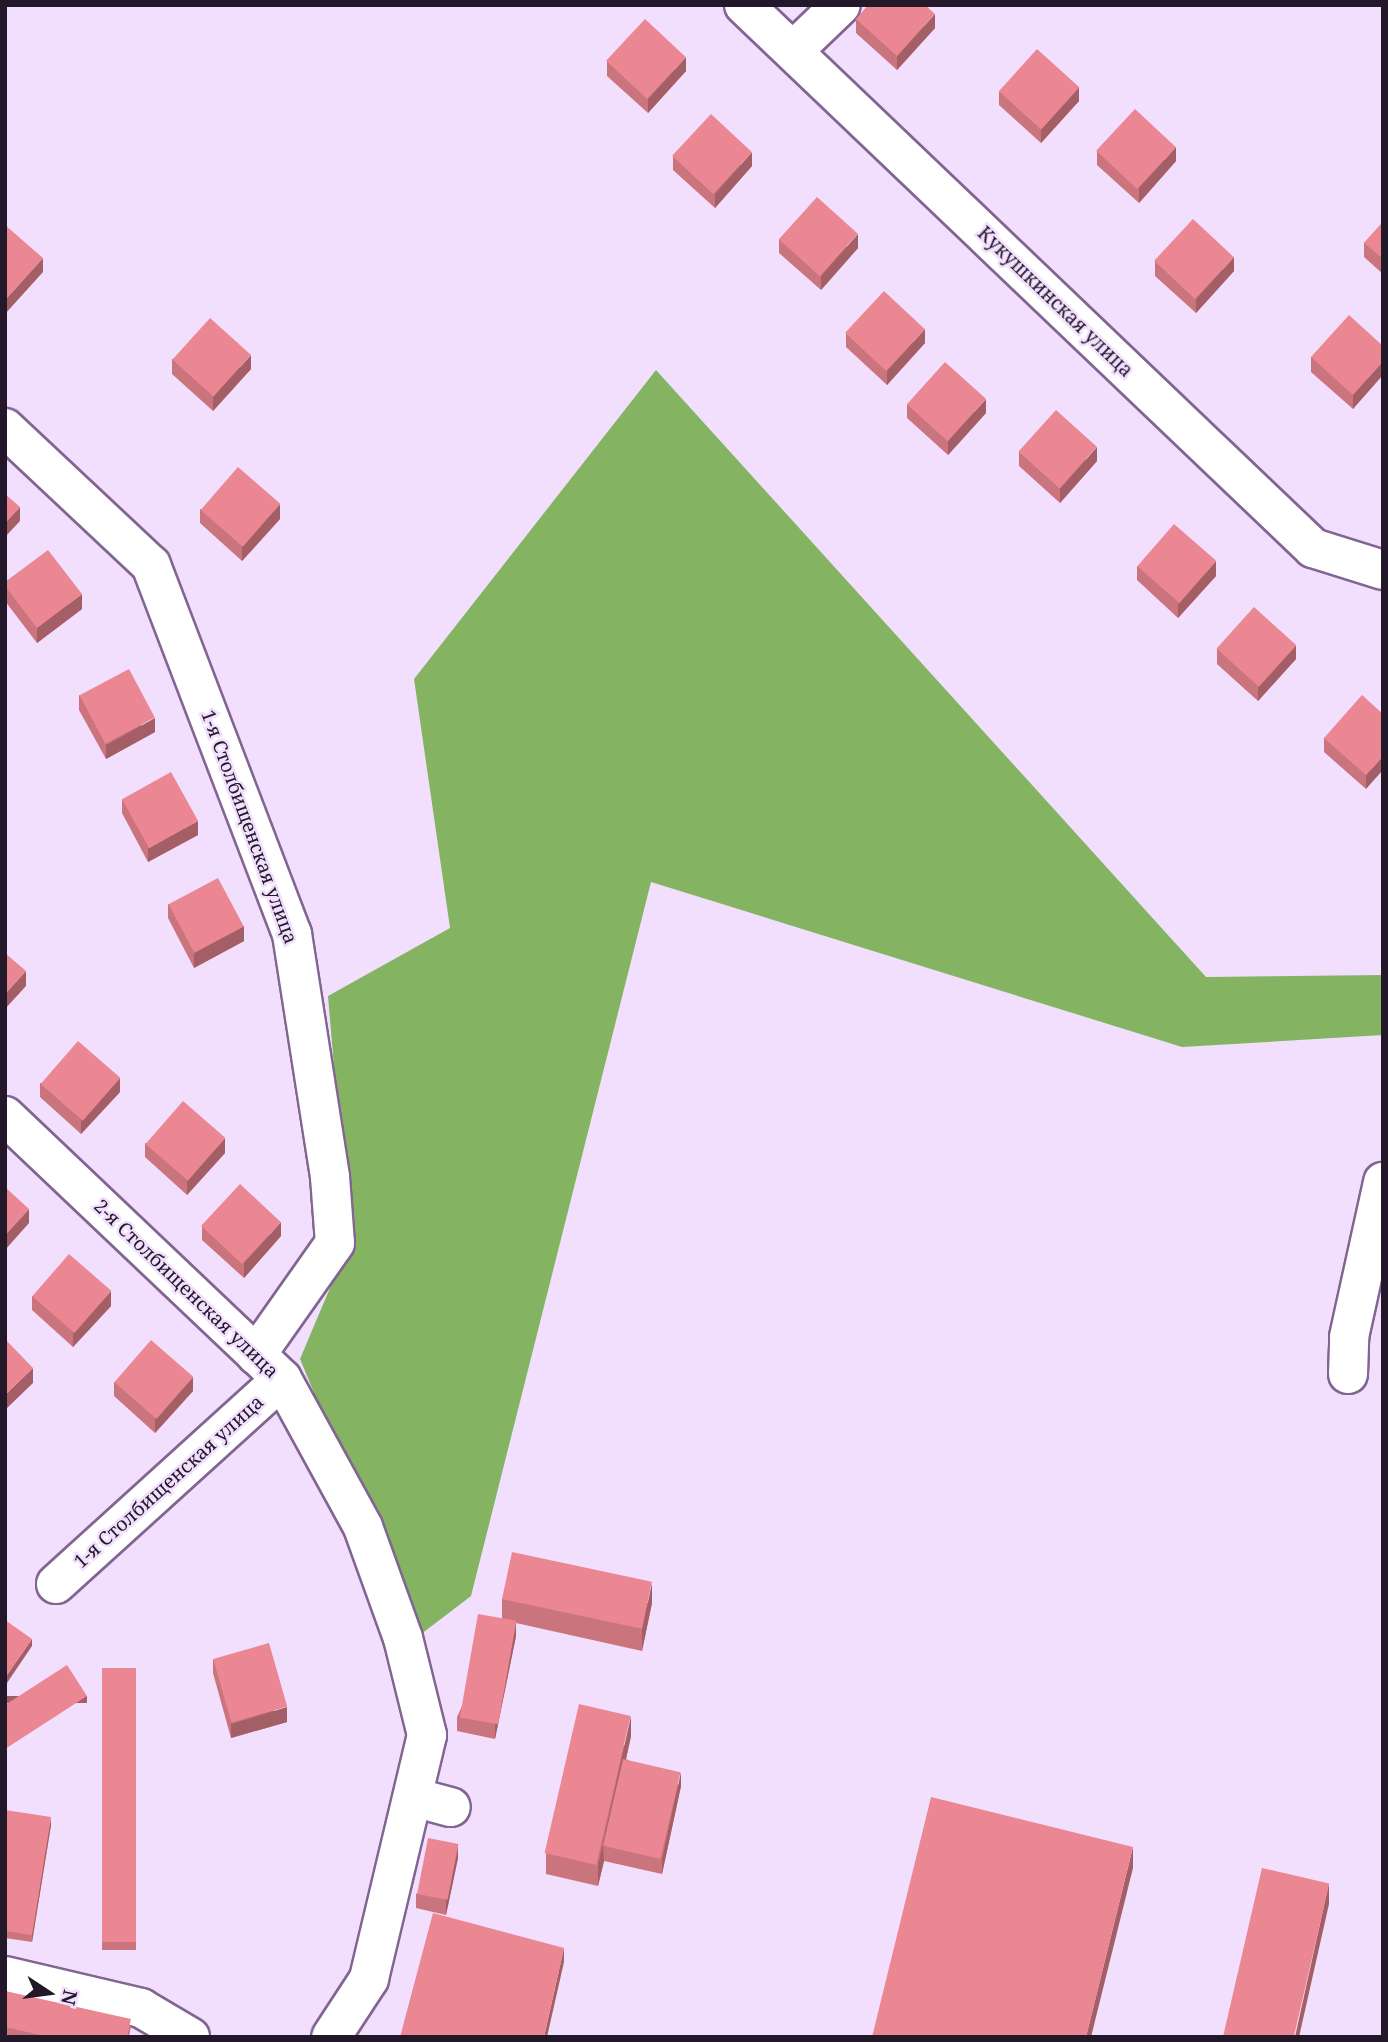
<!DOCTYPE html>
<meta charset="utf-8">
<style>
body{margin:0}
#map{position:relative;width:1388px;height:2042px;overflow:hidden;background:#f2dffd;font-family:"Noto Serif",serif}
div>[style]{position:absolute}
.forest>*{inset:0;background:#84b462}
.roads{filter:drop-shadow(2px 0 #826592) drop-shadow(-2px 0 #826592) drop-shadow(0 2px #826592) drop-shadow(0 -2px #826592)}
.minor>*{height:38px;margin:-19px;padding:0 19px;transform-origin:19px;border-radius:19px;background:#fff}
.wall>*{inset:0;background:#ca747e;transform-origin:0 0}
.shaded-wall>*{inset:0;background:#a45e66;transform-origin:0 0}
.building>*{inset:0;background:#eb8792;transform-origin:0 0}
span{translate:-50% -50%;white-space:nowrap;text-align:center;line-height:1.15;-webkit-text-stroke:5px #f2dffd;paint-order:stroke}
.street-label{font-size:19px;color:#23182a}
.frame{position:absolute;inset:0;border:7px solid #23182a;pointer-events:none}
.north{position:absolute;left:14px;top:1958px;width:70px;height:70px;-webkit-text-stroke:5px #f2dffd;paint-order:stroke;rotate:103deg;font-size:19px;font-weight:700;line-height:28px;text-align:center;color:#23182a}
.north::after{content:'';display:block;margin:auto;width:24px;height:32px;background:#23182a;clip-path:polygon(50% 0,100% 100%,50% 72%,0 100%)}
</style>
<div id="map">
<div class="forest">
<i style="clip-path:polygon(656px 370px,1206px 977px,1383px 975px,1383px 1035px,1182px 1047px,651px 882px,471px 1596px,416px 1638px,300px 1359px,349px 1243px,328px 996px,450px 928px,414px 679px)"></i>
</div>
<div class="roads">
<div class="minor">
<i style="left:744px;top:5px;width:787px;rotate:43.66deg"></i>
<i style="left:1313px;top:548px;width:73px;rotate:17.4deg"></i>
<i style="left:793px;top:51px;width:66px;rotate:-43.8deg"></i>
<i style="left:5px;top:428px;width:200px;rotate:43.2deg"></i>
<i style="left:151px;top:565px;width:395px;rotate:69.1deg"></i>
<i style="left:292px;top:934px;width:246px;rotate:81.1deg"></i>
<i style="left:330px;top:1177px;width:66px;rotate:85.7deg"></i>
<i style="left:335px;top:1243px;width:137px;rotate:125.2deg"></i>
<i style="left:5px;top:1116px;width:382px;rotate:43.5deg"></i>
<i style="left:282px;top:1379px;width:169px;rotate:61.3deg"></i>
<i style="left:363px;top:1527px;width:118px;rotate:70.2deg"></i>
<i style="left:403px;top:1638px;width:100px;rotate:76.1deg"></i>
<i style="left:427px;top:1735px;width:251px;rotate:103.4deg"></i>
<i style="left:369px;top:1979px;width:69px;rotate:123.2deg"></i>
<i style="left:1348px;top:1374px;width:37px;rotate:-88deg"></i>
<i style="left:1349px;top:1337px;width:159px;rotate:-77.6deg"></i>
<i style="left:56px;top:1584px;width:305px;rotate:-42.2deg"></i>
<i style="left:413px;top:1797px;width:39px;rotate:15deg"></i>
<i style="left:5px;top:1976px;width:140px;rotate:13.2deg"></i>
<i style="left:141px;top:2008px;width:57px;rotate:30.6deg"></i>
</div>
</div>
<div class="wall">
<i style="clip-path:polygon(856px 19px,935px 28px,897px 70px,856px 33px)"></i>
<i style="clip-path:polygon(607px 61px,686px 71px,648px 113px,607px 76px)"></i>
<i style="clip-path:polygon(999px 91px,1079px 101px,1041px 143px,999px 105px)"></i>
<i style="clip-path:polygon(1097px 151px,1176px 161px,1139px 203px,1097px 165px)"></i>
<i style="clip-path:polygon(673px 156px,752px 166px,715px 208px,673px 170px)"></i>
<i style="clip-path:polygon(1383px 222px,1383px 274px,1364px 257px,1364px 243px)"></i>
<i style="clip-path:polygon(779px 239px,858px 248px,821px 290px,779px 253px)"></i>
<i style="clip-path:polygon(1155px 261px,1234px 271px,1196px 313px,1155px 276px)"></i>
<i style="clip-path:polygon(846px 333px,925px 343px,887px 385px,846px 347px)"></i>
<i style="clip-path:polygon(1383px 346px,1353px 409px,1311px 372px,1311px 357px)"></i>
<i style="clip-path:polygon(172px 359px,251px 369px,213px 411px,172px 374px)"></i>
<i style="clip-path:polygon(907px 404px,986px 413px,948px 455px,907px 418px)"></i>
<i style="clip-path:polygon(1019px 452px,1097px 461px,1060px 503px,1019px 466px)"></i>
<i style="clip-path:polygon(200px 509px,280px 519px,242px 561px,200px 523px)"></i>
<i style="clip-path:polygon(1137px 566px,1216px 576px,1178px 618px,1137px 580px)"></i>
<i style="clip-path:polygon(5px 582px,82px 609px,37px 643px,5px 601px)"></i>
<i style="clip-path:polygon(1217px 649px,1296px 659px,1258px 701px,1217px 664px)"></i>
<i style="clip-path:polygon(79px 695px,155px 732px,106px 759px,79px 710px)"></i>
<i style="clip-path:polygon(1383px 714px,1366px 789px,1324px 752px,1324px 738px)"></i>
<i style="clip-path:polygon(122px 799px,198px 835px,148px 862px,122px 813px)"></i>
<i style="clip-path:polygon(168px 904px,244px 941px,194px 968px,168px 918px)"></i>
<i style="clip-path:polygon(40px 1083px,120px 1092px,81px 1134px,40px 1097px)"></i>
<i style="clip-path:polygon(145px 1143px,225px 1153px,187px 1195px,145px 1157px)"></i>
<i style="clip-path:polygon(202px 1226px,281px 1236px,244px 1278px,202px 1240px)"></i>
<i style="clip-path:polygon(32px 1296px,111px 1306px,73px 1347px,32px 1310px)"></i>
<i style="clip-path:polygon(114px 1382px,193px 1391px,155px 1433px,114px 1396px)"></i>
<i style="clip-path:polygon(502px 1599px,652px 1603px,642px 1651px,516px 1623px,516px 1636px,495px 1739px,457px 1731px,457px 1717px,502px 1619px)"></i>
<i style="clip-path:polygon(213px 1659px,287px 1722px,231px 1738px,213px 1673px)"></i>
<i style="left:102px;top:1668px;width:34px;height:282px"></i>
<i style="clip-path:polygon(631px 1736px,626px 1759px,681px 1786px,662px 1874px,604px 1861px,598px 1886px,546px 1874px,546px 1853px)"></i>
<i style="clip-path:polygon(5px 1810px,51px 1825px,32px 1942px,5px 1938px)"></i>
<i style="clip-path:polygon(458px 1858px,446px 1915px,416px 1908px,416px 1894px)"></i>
<i style="clip-path:polygon(5px 1991px,131px 2026px,129px 2037px,17px 2037px,5px 2034px)"></i>
</div>
<div class="shaded-wall">
<i style="clip-path:polygon(935px 14px,935px 28px,897px 70px,897px 56px)"></i>
<i style="clip-path:polygon(686px 57px,686px 71px,648px 113px,648px 99px)"></i>
<i style="clip-path:polygon(1079px 87px,1079px 101px,1041px 143px,1041px 129px)"></i>
<i style="clip-path:polygon(1176px 147px,1176px 161px,1139px 203px,1139px 188px)"></i>
<i style="clip-path:polygon(752px 152px,752px 166px,715px 208px,715px 194px)"></i>
<i style="clip-path:polygon(858px 234px,858px 248px,821px 290px,821px 276px)"></i>
<i style="clip-path:polygon(1234px 257px,1234px 271px,1196px 313px,1196px 299px)"></i>
<i style="clip-path:polygon(43px 258px,43px 272px,5px 314px,5px 300px)"></i>
<i style="clip-path:polygon(925px 329px,925px 343px,887px 385px,887px 371px)"></i>
<i style="clip-path:polygon(251px 355px,251px 369px,213px 411px,213px 397px)"></i>
<i style="clip-path:polygon(1383px 361px,1383px 375px,1353px 409px,1353px 395px)"></i>
<i style="clip-path:polygon(986px 399px,986px 413px,948px 455px,948px 441px)"></i>
<i style="clip-path:polygon(1097px 447px,1097px 461px,1060px 503px,1060px 489px)"></i>
<i style="clip-path:polygon(280px 504px,280px 519px,242px 561px,242px 546px)"></i>
<i style="clip-path:polygon(20px 507px,20px 521px,5px 537px,5px 523px)"></i>
<i style="clip-path:polygon(1216px 561px,1216px 576px,1178px 618px,1178px 604px)"></i>
<i style="clip-path:polygon(82px 594px,82px 609px,37px 643px,37px 628px)"></i>
<i style="clip-path:polygon(1296px 645px,1296px 659px,1258px 701px,1258px 687px)"></i>
<i style="clip-path:polygon(155px 718px,155px 732px,106px 759px,106px 745px)"></i>
<i style="clip-path:polygon(1383px 756px,1383px 770px,1366px 789px,1366px 775px)"></i>
<i style="clip-path:polygon(198px 821px,198px 835px,148px 862px,148px 848px)"></i>
<i style="clip-path:polygon(244px 926px,244px 941px,194px 968px,194px 953px)"></i>
<i style="clip-path:polygon(26px 971px,26px 986px,5px 1009px,5px 994px)"></i>
<i style="clip-path:polygon(120px 1078px,120px 1092px,81px 1134px,81px 1120px)"></i>
<i style="clip-path:polygon(225px 1138px,225px 1153px,187px 1195px,187px 1181px)"></i>
<i style="clip-path:polygon(29px 1209px,29px 1223px,5px 1250px,5px 1235px)"></i>
<i style="clip-path:polygon(281px 1222px,281px 1236px,244px 1278px,244px 1263px)"></i>
<i style="clip-path:polygon(111px 1291px,111px 1306px,73px 1347px,73px 1333px)"></i>
<i style="clip-path:polygon(33px 1368px,33px 1383px,5px 1410px,5px 1395px)"></i>
<i style="clip-path:polygon(193px 1377px,193px 1391px,155px 1433px,155px 1419px)"></i>
<i style="clip-path:polygon(652px 1583px,652px 1603px,642px 1651px,642px 1630px)"></i>
<i style="clip-path:polygon(516px 1621px,516px 1636px,495px 1739px,495px 1725px)"></i>
<i style="clip-path:polygon(32px 1639px,32px 1646px,7px 1683px,7px 1675px)"></i>
<i style="left:87px;top:1696px;width:7px;height:98px;rotate:90deg"></i>
<i style="clip-path:polygon(287px 1707px,287px 1722px,231px 1738px,231px 1724px)"></i>
<i style="clip-path:polygon(631px 1716px,631px 1736px,607px 1847px,603px 1846px,604px 1861px,598px 1886px,598px 1865px)"></i>
<i style="clip-path:polygon(681px 1772px,681px 1786px,662px 1874px,662px 1859px)"></i>
<i style="clip-path:polygon(51px 1817px,51px 1825px,32px 1942px,32px 1935px)"></i>
<i style="clip-path:polygon(458px 1844px,458px 1858px,446px 1915px,446px 1900px)"></i>
<i style="clip-path:polygon(1133px 1847px,1133px 1868px,1091px 2037px,1086px 2037px)"></i>
<i style="clip-path:polygon(1329px 1883px,1329px 1904px,1299px 2037px,1295px 2037px)"></i>
<i style="clip-path:polygon(564px 1948px,564px 1962px,547px 2037px,544px 2037px)"></i>
</div>
<div class="building">
<i style="clip-path:polygon(868px 5px,925px 5px,935px 14px,897px 56px,856px 19px)"></i>
<i style="left:645px;top:19px;width:56px;height:57px;rotate:43deg"></i>
<i style="left:1037px;top:49px;width:57px;height:57px;rotate:42deg"></i>
<i style="left:1135px;top:109px;width:56px;height:57px;rotate:43deg"></i>
<i style="left:711px;top:114px;width:56px;height:57px;rotate:43deg"></i>
<i style="left:817px;top:197px;width:55px;height:57px;rotate:42deg"></i>
<i style="left:1193px;top:219px;width:56px;height:57px;rotate:43deg"></i>
<i style="clip-path:polygon(1383px 222px,1383px 259px,1364px 243px)"></i>
<i style="clip-path:polygon(5px 225px,43px 258px,5px 300px)"></i>
<i style="left:884px;top:291px;width:56px;height:57px;rotate:43deg"></i>
<i style="clip-path:polygon(1349px 315px,1383px 346px,1383px 361px,1353px 395px,1311px 357px)"></i>
<i style="left:210px;top:318px;width:55px;height:56px;rotate:42deg"></i>
<i style="left:945px;top:362px;width:55px;height:57px;rotate:42deg"></i>
<i style="left:1056px;top:410px;width:55px;height:56px;rotate:42deg"></i>
<i style="left:238px;top:467px;width:56px;height:57px;rotate:41deg"></i>
<i style="clip-path:polygon(5px 494px,20px 507px,5px 523px)"></i>
<i style="left:1174px;top:524px;width:56px;height:56px;rotate:41deg"></i>
<i style="clip-path:polygon(48px 550px,82px 594px,37px 628px,5px 586px,5px 582px)"></i>
<i style="left:1254px;top:607px;width:57px;height:56px;rotate:42deg"></i>
<i style="left:129px;top:669px;width:55px;height:56px;rotate:62deg"></i>
<i style="clip-path:polygon(1362px 695px,1383px 714px,1383px 756px,1366px 775px,1324px 738px)"></i>
<i style="left:171px;top:772px;width:56px;height:56px;rotate:61deg"></i>
<i style="left:218px;top:878px;width:55px;height:56px;rotate:62deg"></i>
<i style="clip-path:polygon(5px 953px,26px 971px,5px 994px)"></i>
<i style="left:78px;top:1041px;width:56px;height:57px;rotate:41deg"></i>
<i style="left:183px;top:1101px;width:56px;height:57px;rotate:41deg"></i>
<i style="left:240px;top:1184px;width:56px;height:57px;rotate:43deg"></i>
<i style="clip-path:polygon(5px 1187px,29px 1209px,5px 1235px)"></i>
<i style="left:69px;top:1254px;width:56px;height:56px;rotate:41deg"></i>
<i style="clip-path:polygon(5px 1339px,33px 1368px,5px 1395px)"></i>
<i style="left:151px;top:1340px;width:56px;height:56px;rotate:41deg"></i>
<i style="left:512px;top:1552px;width:143px;height:48px;rotate:12deg"></i>
<i style="left:478px;top:1614px;width:39px;height:105px;rotate:10deg"></i>
<i style="clip-path:polygon(5px 1620px,32px 1639px,7px 1675px,5px 1674px)"></i>
<i style="left:269px;top:1643px;width:66px;height:58px;rotate:74deg"></i>
<i style="clip-path:polygon(67px 1665px,87px 1696px,5px 1749px,5px 1705px)"></i>
<i style="left:102px;top:1668px;width:34px;height:274px"></i>
<i style="left:579px;top:1704px;width:53px;height:153px;rotate:13deg"></i>
<i style="left:623px;top:1759px;width:59px;height:89px;rotate:13deg"></i>
<i style="clip-path:polygon(931px 1797px,1133px 1847px,1086px 2037px,872px 2037px)"></i>
<i style="clip-path:polygon(5px 1810px,51px 1817px,32px 1935px,5px 1931px)"></i>
<i style="left:428px;top:1838px;width:31px;height:57px;rotate:11deg"></i>
<i style="left:1262px;top:1868px;width:69px;height:173px;rotate:13deg"></i>
<i style="clip-path:polygon(433px 1913px,564px 1948px,544px 2037px,400px 2037px)"></i>
<i style="clip-path:polygon(5px 1991px,131px 2019px,127px 2037px,49px 2037px,5px 2027px)"></i>
</div>
<div class="street-label">
<span style="left:1055px;top:302px;rotate:44deg">Кукушкинская улица</span>
<span style="left:249px;top:827px;rotate:70deg">1-я Столбищенская улица</span>
<span style="left:186px;top:1289px;rotate:44deg">2-я Столбищенская улица</span>
<span style="left:169px;top:1482px;rotate:-42deg">1-я Столбищенская улица</span>
</div>
<div class="frame"></div>
<div class="north">N</div>
</div>
